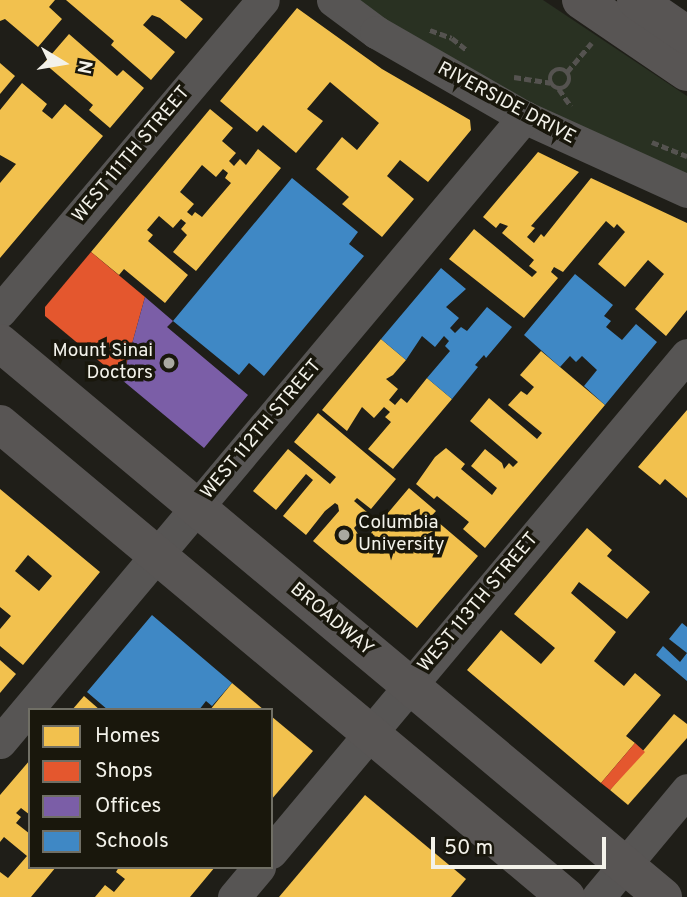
<!DOCTYPE html>
<style>
body{margin:0}
#map{position:relative;width:687px;height:897px;overflow:hidden;background:#1f1e18;font-family:Overpass,sans-serif}
div>[style]{position:absolute}
.green>*{inset:0;background:#293122}
.homes>*{inset:0;background:#f2c14e}
.shops>*{inset:0;background:#e4572e}
.offices>*{inset:0;background:#7b5ea7}
.schools>*{inset:0;background:#3f88c5}
.path>*{height:4.5px;margin-top:-2.25px;transform-origin:0;background:repeating-linear-gradient(90deg,#555350 0 7px,transparent 0 10.5px)}
.path>.ring{margin:-2.25px;padding:0;box-sizing:content-box;background:none;border:4.5px solid #555350;border-radius:50%}
.minor>*{height:33px;margin:-16.5px;padding:0 16.5px;transform-origin:16.5px;border-radius:16.5px;background:#575554}
.major>*{height:38px;margin:-19px;padding:0 19px;transform-origin:19px;border-radius:19px;background:#585554}
.dots>*{width:19px;height:19px;translate:-50% -50%;box-sizing:border-box;border:4px solid #19170c;border-radius:50%}
span{translate:-50% -50%;white-space:nowrap;text-align:center;line-height:1.15;-webkit-text-stroke:7px #19170c;paint-order:stroke}
.street-label{font-size:19px;color:#f3f2ea}
.poi-label{font-size:19px;color:#f3f2ea}
.right{translate:-100% -50%;text-align:right}
.left{translate:0 -50%;text-align:left}
.legend{position:absolute;left:28px;top:708px;width:245px;height:161px;box-sizing:border-box;background:#19170c;border:2px solid #706f65;margin:0;padding:9px 12px;list-style:none;font-size:21px;color:#f3f2ea}
.legend li{display:flex;align-items:center;gap:14px;height:35px}
.legend b{width:35px;border:2px solid #706f65}
.north{position:absolute;left:28px;top:28px;width:70px;height:70px;-webkit-text-stroke:5px #19170c;paint-order:stroke;rotate:101deg;font-size:19px;font-weight:700;line-height:28px;text-align:center;color:#f3f2ea}
.north::after{content:'';display:block;margin:auto;width:24px;height:32px;background:#f3f2ea;clip-path:polygon(50% 0,100% 100%,50% 72%,0 100%)}
.scale{position:absolute;left:431px;top:837px;width:175px;height:32px;box-sizing:border-box;border:4px solid #f3f2ea;border-top:0;padding-left:9px;font-size:21px;line-height:24px;white-space:nowrap;color:#f3f2ea;-webkit-text-stroke:5px #19170c;paint-order:stroke}
</style>
<div id="map">
<div class="green">
<i style="clip-path:polygon(346px 0,543px 0,687px 96px,687px 183px,616px 151px)"></i>
</div>
<div class="homes">
<i style="clip-path:polygon(0 0,55px 0,49px 7px,62px 19px,38px 47px,5px 19px,0 21px)"></i>
<i style="clip-path:polygon(66px 0,180px 0,203px 19px,186px 39px,160px 18px,152px 15px,143px 25px,175px 52px,151px 80px,111px 45px,114px 41px)"></i>
<i style="clip-path:polygon(297px 8px,382px 69px,470px 120px,471px 130px,428px 182px,400px 160px,387px 176px,414px 199px,382px 237px,342px 204px,349px 197px,316px 169px,342px 137px,357px 150px,379px 123px,330px 82px,307px 109px,323px 121px,296px 153px,263px 125px,257px 132px,220px 101px)"></i>
<i style="clip-path:polygon(69px 34px,117px 76px,123px 70px,144px 88px,110px 128px,89px 110px,93px 105px,44px 63px)"></i>
<i style="clip-path:polygon(0 63px,15px 76px,0 94px)"></i>
<i style="clip-path:polygon(22px 83px,47px 104px,42px 111px,52px 119px,65px 104px,103px 136px,0 258px,0 183px,16px 164px,0 155px,0 110px)"></i>
<i style="clip-path:polygon(evenodd,210px 109px,233px 128px,222px 141px,236px 153px,229px 161px,234px 166px,240px 159px,246px 165px,258px 149px,281px 168px,196px 271px,173px 252px,187px 235px,181px 229px,186px 223px,181px 219px,173px 228px,159px 216px,147px 230px,153px 235px,148px 241px,188px 275px,165px 303px,124px 269px,119px 275px,91px 252px,210px 109px,202px 165px,216px 177px,223px 169px,228px 173px,225px 178px,231px 183px,202px 217px,195px 212px,192px 216px,187px 212px,194px 204px,180px 192px,202px 165px)"></i>
<i style="clip-path:polygon(538px 152px,579px 172px,531px 226px,535px 228px,527px 237px,534px 243px,541px 234px,544px 237px,591px 178px,687px 223px,687px 310px,666px 336px,635px 309px,664px 274px,648px 260px,625px 287px,598px 264px,625px 232px,617px 224px,614px 228px,606px 221px,563px 272px,554px 267px,551px 272px,558px 278px,524px 318px,449px 259px,474px 229px,532px 277px,537px 272px,529px 266px,534px 260px,502px 233px,508px 226px,500px 223px,496px 228px,483px 217px)"></i>
<i style="clip-path:polygon(381px 339px,406px 360px,393px 375px,386px 379px,398px 389px,389px 400px,395px 405px,401px 398px,407px 403px,427px 378px,452px 399px,393px 469px,368px 449px,391px 422px,385px 417px,390px 412px,384px 407px,374px 418px,362px 407px,347px 431px,322px 410px)"></i>
<i style="clip-path:polygon(541px 351px,605px 405px,485px 548px,463px 529px,469px 522px,437px 496px,434px 499px,416px 484px,435px 457px,446px 448px,465px 464px,461px 469px,492px 495px,497px 488px,471px 466px,485px 449px,502px 463px,504px 469px,509px 463px,513px 467px,518px 462px,470px 421px,489px 398px,537px 439px,542px 433px,508px 405px,521px 391px,527px 395px,534px 387px,520px 375px)"></i>
<i style="clip-path:polygon(687px 410px,687px 498px,665px 479px,660px 485px,638px 467px)"></i>
<i style="clip-path:polygon(318px 413px,396px 479px,371px 509px,357px 498px,354px 501px,368px 513px,354px 528px,358px 534px,369px 543px,375px 536px,371px 533px,409px 488px,436px 511px,425px 523px,432px 529px,438px 522px,478px 556px,417px 628px,313px 541px,339px 511px,338px 505px,335px 503px,325px 511px,306px 535px,283px 516px,313px 480px,306px 474px,276px 510px,253px 491px,288px 449px,330px 484px,336px 477px,294px 442px)"></i>
<i style="clip-path:polygon(evenodd,0 489px,100px 572px,23px 665px,0 646px,0 629px,11px 616px,0 607px,0 489px,28px 555px,52px 576px,39px 591px,15px 571px,28px 555px)"></i>
<i style="clip-path:polygon(587px 528px,612px 550px,607px 556px,650px 592px,627px 619px,579px 582px,571px 593px,616px 632px,594px 661px,624px 686px,635px 673px,661px 695px,626px 736px,635px 743px,601px 783px,467px 670px,501px 630px,541px 664px,555px 648px,514px 614px)"></i>
<i style="clip-path:polygon(0 660px,16px 674px,0 693px)"></i>
<i style="clip-path:polygon(232px 683px,264px 710px,210px 710px)"></i>
<i style="clip-path:polygon(84px 696px,100px 710px,72px 710px)"></i>
<i style="clip-path:polygon(674px 714px,687px 724px,687px 738px,628px 805px,610px 790px)"></i>
<i style="clip-path:polygon(271px 716px,313px 751px,271px 800px)"></i>
<i style="clip-path:polygon(30px 760px,30px 815px,21px 808px,16px 813px,21px 817px,16px 823px,30px 834px,30px 867px,56px 867px,31px 897px,0 897px,0 872px,8px 878px,27px 856px,4px 837px,0 842px,0 795px)"></i>
<i style="clip-path:polygon(365px 795px,466px 879px,451px 897px,279px 897px)"></i>
<i style="clip-path:polygon(119px 867px,215px 867px,190px 897px,95px 897px,105px 885px,114px 892px,125px 879px,116px 872px)"></i>
</div>
<div class="shops">
<i style="clip-path:polygon(91px 252px,145px 297px,122px 380px,45px 316px,45px 307px)"></i>
<i style="clip-path:polygon(635px 743px,645px 752px,610px 790px,601px 783px)"></i>
</div>
<div class="offices">
<i style="clip-path:polygon(145px 297px,173px 321px,167px 327px,248px 395px,204px 448px,122px 380px)"></i>
</div>
<div class="schools">
<i style="clip-path:polygon(292px 178px,358px 232px,349px 244px,364px 256px,264px 376px,249px 363px,239px 375px,173px 321px)"></i>
<i style="clip-path:polygon(441px 268px,466px 289px,446px 307px,459px 318px,450px 328px,455px 333px,461px 327px,467px 331px,487px 307px,512px 327px,486px 358px,484px 355px,475px 365px,478px 367px,452px 399px,427px 378px,450px 351px,445px 346px,449px 341px,444px 336px,435px 347px,422px 336px,406px 360px,381px 339px)"></i>
<i style="clip-path:polygon(575px 274px,613px 305px,604px 316px,611px 321px,606px 327px,622px 340px,636px 324px,657px 342px,605px 405px,584px 386px,597px 370px,582px 356px,576px 362px,570px 356px,560px 367px,524px 335px)"></i>
<i style="clip-path:polygon(152px 615px,232px 683px,212px 706px,206px 701px,199px 710px,108px 710px,87px 692px)"></i>
<i style="clip-path:polygon(682px 623px,687px 627px,687px 653px,669px 639px)"></i>
<i style="clip-path:polygon(663px 646px,680px 662px,687px 653px,687px 681px,656px 655px)"></i>
</div>
<div class="path">
<i style="left:430px;top:30px;width:23px;rotate:20deg"></i>
<i style="left:452px;top:38px;width:19px;rotate:39deg"></i>
<i class="ring" style="left:550px;top:69px;width:15.5px;height:15.5px"></i>
<i style="left:567px;top:72px;width:38px;rotate:-50deg"></i>
<i style="left:514px;top:77px;width:37px;rotate:9deg"></i>
<i style="left:559px;top:89px;width:21px;rotate:55deg"></i>
<i style="left:652px;top:142px;width:38px;rotate:22deg"></i>
</div>
<div class="minor">
<i style="left:333px;top:0;width:54px;rotate:36.7deg"></i>
<i style="left:376px;top:32px;width:171px;rotate:29.9deg"></i>
<i style="left:524px;top:117px;width:179px;rotate:24.4deg"></i>
<i style="left:0;top:311px;width:407px;rotate:-49.8deg"></i>
<i style="left:0;top:742px;width:816px;rotate:-50.02deg"></i>
<i style="left:271px;top:852px;width:648px;rotate:-50.07deg"></i>
<i style="left:234px;top:897px;width:39px;rotate:-50deg"></i>
<i style="left:598px;top:897px;width:139px;rotate:-50.2deg"></i>
</div>
<div class="major">
<i style="left:581px;top:0;width:128px;rotate:34.2deg"></i>
<i style="left:636px;top:0;width:62px;rotate:34.5deg"></i>
<i style="left:0;top:343px;width:864px;rotate:39.88deg"></i>
<i style="left:0;top:424px;width:738px;rotate:39.89deg"></i>
</div>
<div class="dots">
<i style="left:169px;top:363px;background:#a9a8a0"></i>
<i style="left:344px;top:535px;background:#a9a8a0"></i>
</div>
<div class="street-label">
<span style="left:506px;top:104px;rotate:28deg">RIVERSIDE DRIVE</span>
<span style="left:132px;top:155px;rotate:-50deg">WEST 111TH STREET</span>
<span style="left:262px;top:430px;rotate:-50deg">WEST 112TH STREET</span>
<span style="left:479px;top:603px;rotate:-50deg">WEST 113TH STREET</span>
<span style="left:331px;top:620px;rotate:40deg">BROADWAY</span>
</div>
<div class="poi-label">
<span class="right" style="left:153px;top:363px">Mount Sinai<br>Doctors</span>
<span class="left" style="left:358px;top:535px">Columbia<br>University</span>
</div>
<ul class="legend">
<li><b style="height:19px;background:#f2c14e"></b>Homes</li>
<li><b style="height:19px;background:#e4572e"></b>Shops</li>
<li><b style="height:19px;background:#7b5ea7"></b>Offices</li>
<li><b style="height:19px;background:#3f88c5"></b>Schools</li>
</ul>
<div class="north">N</div>
<div class="scale">50 m</div>
</div>
